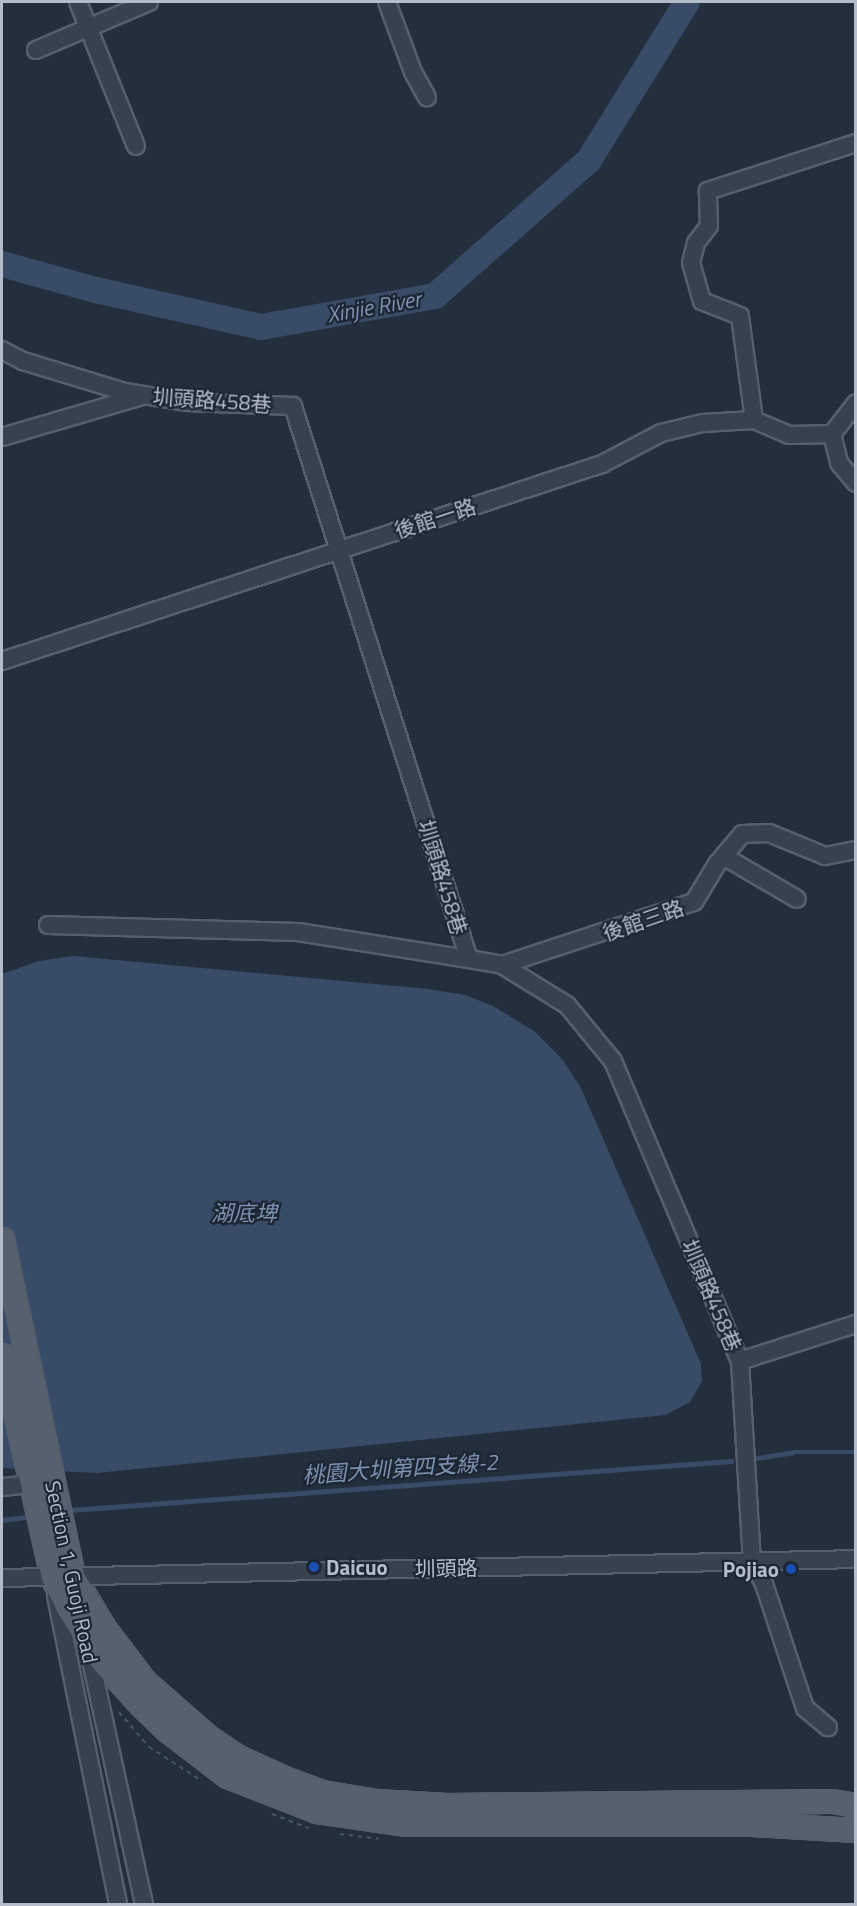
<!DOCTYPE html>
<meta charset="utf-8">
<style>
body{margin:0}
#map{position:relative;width:857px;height:1906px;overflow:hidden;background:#242f3e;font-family:"Titillium Web","Noto Sans TC",sans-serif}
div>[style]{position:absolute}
.water>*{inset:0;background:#394c67}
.stream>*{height:4.5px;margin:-2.25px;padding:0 2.25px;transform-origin:2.25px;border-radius:2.25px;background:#394c67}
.river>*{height:26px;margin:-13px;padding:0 13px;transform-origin:13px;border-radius:13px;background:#394c67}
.path>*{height:2px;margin-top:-1px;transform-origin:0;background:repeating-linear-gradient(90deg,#44595c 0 4.5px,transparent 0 9px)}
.roads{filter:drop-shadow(2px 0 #565f6c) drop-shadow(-2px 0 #565f6c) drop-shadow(0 2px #565f6c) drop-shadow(0 -2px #565f6c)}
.minor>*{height:16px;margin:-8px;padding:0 8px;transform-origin:8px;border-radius:8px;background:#38414e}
.major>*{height:21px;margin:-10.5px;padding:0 10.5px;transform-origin:10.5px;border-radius:10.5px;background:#56606e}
.dots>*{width:16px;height:16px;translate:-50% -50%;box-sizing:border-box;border:3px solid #1d2633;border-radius:50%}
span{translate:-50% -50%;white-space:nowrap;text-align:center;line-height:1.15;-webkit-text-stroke:4.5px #1d2633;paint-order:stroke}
.street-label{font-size:21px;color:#b4bcc9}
.poi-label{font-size:21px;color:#b4bcc9;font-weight:700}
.left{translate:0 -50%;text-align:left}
.right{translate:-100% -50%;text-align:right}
.water-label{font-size:22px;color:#7c92b1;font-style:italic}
.frame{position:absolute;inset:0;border:3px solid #b4bcc9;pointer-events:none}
</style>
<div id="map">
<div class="water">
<i style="clip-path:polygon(73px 956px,428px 989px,465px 995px,493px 1006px,534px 1031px,562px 1059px,581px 1088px,701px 1364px,702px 1381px,690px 1402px,665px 1415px,97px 1473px,2px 1468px,2px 974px,39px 961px)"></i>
</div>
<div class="stream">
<i style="left:757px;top:1458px;width:36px;rotate:-9deg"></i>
<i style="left:793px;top:1452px;width:63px"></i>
<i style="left:71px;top:1510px;width:662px;rotate:-4.25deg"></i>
<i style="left:2px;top:1520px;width:23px;rotate:-7deg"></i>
</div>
<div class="river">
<i style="left:2px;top:264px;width:98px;rotate:15.5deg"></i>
<i style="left:96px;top:290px;width:169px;rotate:12.6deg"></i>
<i style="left:261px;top:327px;width:177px;rotate:-10.1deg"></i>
<i style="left:435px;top:296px;width:205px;rotate:-41.4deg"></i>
<i style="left:589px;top:160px;width:186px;rotate:-58.2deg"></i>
</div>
<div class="path">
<i style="left:119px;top:1712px;width:46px;rotate:49.4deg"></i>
<i style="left:149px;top:1747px;width:59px;rotate:32.6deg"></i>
<i style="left:272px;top:1814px;width:39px;rotate:21deg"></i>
<i style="left:340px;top:1834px;width:39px;rotate:7deg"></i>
</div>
<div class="roads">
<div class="minor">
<i style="left:78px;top:2px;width:155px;rotate:68.1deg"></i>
<i style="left:387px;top:2px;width:75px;rotate:69.6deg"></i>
<i style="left:413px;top:72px;width:29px;rotate:61deg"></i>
<i style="left:36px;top:50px;width:123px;rotate:-23deg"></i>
<i style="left:2px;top:350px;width:24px;rotate:28deg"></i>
<i style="left:23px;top:361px;width:107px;rotate:16.9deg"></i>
<i style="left:125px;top:392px;width:63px;rotate:9.2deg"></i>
<i style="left:187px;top:402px;width:106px;rotate:2.2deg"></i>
<i style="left:293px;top:406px;width:580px;rotate:72.35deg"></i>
<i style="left:469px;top:959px;width:34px;rotate:10deg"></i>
<i style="left:502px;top:965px;width:76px;rotate:31.6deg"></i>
<i style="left:567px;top:1005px;width:72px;rotate:50.6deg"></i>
<i style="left:613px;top:1061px;width:326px;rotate:67.1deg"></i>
<i style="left:740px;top:1361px;width:201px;rotate:86.6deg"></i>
<i style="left:752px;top:1562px;width:25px;rotate:61deg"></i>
<i style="left:764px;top:1584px;width:131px;rotate:71.7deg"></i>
<i style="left:805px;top:1708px;width:30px;rotate:40deg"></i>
<i style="left:754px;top:420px;width:105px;rotate:-97.7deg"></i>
<i style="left:740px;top:316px;width:41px;rotate:-158.5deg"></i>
<i style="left:702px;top:301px;width:40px;rotate:-106deg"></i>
<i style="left:691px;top:263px;width:21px;rotate:-76deg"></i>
<i style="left:696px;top:243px;width:21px;rotate:-53deg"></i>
<i style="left:709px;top:226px;width:35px;rotate:-92deg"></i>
<i style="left:708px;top:191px;width:156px;rotate:-18deg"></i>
<i style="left:832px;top:434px;width:30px;rotate:76deg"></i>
<i style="left:839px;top:463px;width:26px;rotate:50deg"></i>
<i style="left:2px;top:437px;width:146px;rotate:-16.3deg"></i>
<i style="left:2px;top:661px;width:632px;rotate:-18.18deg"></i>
<i style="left:602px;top:464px;width:67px;rotate:-27.7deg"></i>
<i style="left:661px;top:433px;width:43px;rotate:-13.4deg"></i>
<i style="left:703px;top:423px;width:51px;rotate:-3.4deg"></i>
<i style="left:754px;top:420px;width:38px;rotate:23deg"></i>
<i style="left:789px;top:435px;width:43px;rotate:-1.3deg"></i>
<i style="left:832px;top:434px;width:39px;rotate:-52deg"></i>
<i style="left:725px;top:857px;width:83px;rotate:30.3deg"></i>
<i style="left:48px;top:925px;width:250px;rotate:1.6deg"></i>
<i style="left:298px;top:932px;width:173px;rotate:9deg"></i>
<i style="left:502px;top:965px;width:202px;rotate:-18.2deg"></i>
<i style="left:694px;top:902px;width:44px;rotate:-58.8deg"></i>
<i style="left:717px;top:864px;width:39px;rotate:-50deg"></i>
<i style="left:742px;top:834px;width:27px;rotate:-2deg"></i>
<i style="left:769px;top:833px;width:61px;rotate:22.3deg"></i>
<i style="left:825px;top:856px;width:32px;rotate:-11deg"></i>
<i style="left:740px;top:1361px;width:122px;rotate:-17.7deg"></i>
<i style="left:2px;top:1487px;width:28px;rotate:-6deg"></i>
<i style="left:2px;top:1578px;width:854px;rotate:-1.27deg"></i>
<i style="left:56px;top:1596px;width:314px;rotate:78.6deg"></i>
<i style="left:88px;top:1647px;width:263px;rotate:77.7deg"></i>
</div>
<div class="major">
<i style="left:2px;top:1239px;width:344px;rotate:78.1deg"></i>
<i style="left:73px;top:1576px;width:61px;rotate:59.2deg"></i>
<i style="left:104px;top:1628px;width:68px;rotate:52.8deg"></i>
<i style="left:145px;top:1682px;width:84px;rotate:41.1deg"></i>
<i style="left:208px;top:1737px;width:36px;rotate:34deg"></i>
<i style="left:238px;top:1757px;width:51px;rotate:24.5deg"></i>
<i style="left:284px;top:1778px;width:40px;rotate:20.2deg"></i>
<i style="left:322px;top:1792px;width:55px;rotate:9.5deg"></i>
<i style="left:376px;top:1801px;width:71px;rotate:3.2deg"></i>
<i style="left:447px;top:1805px;width:384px;rotate:-0.6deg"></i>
<i style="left:831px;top:1801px;width:25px;rotate:9deg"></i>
<i style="left:2px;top:1355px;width:228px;rotate:77.3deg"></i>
<i style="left:52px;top:1577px;width:34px;rotate:64deg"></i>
<i style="left:67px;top:1608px;width:63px;rotate:57.3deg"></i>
<i style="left:101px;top:1661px;width:59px;rotate:47.7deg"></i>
<i style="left:141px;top:1705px;width:36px;rotate:44deg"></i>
<i style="left:167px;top:1730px;width:76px;rotate:37.5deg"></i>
<i style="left:227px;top:1776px;width:97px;rotate:21.3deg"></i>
<i style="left:317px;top:1811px;width:90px;rotate:8.3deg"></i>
<i style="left:406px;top:1824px;width:346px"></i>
<i style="left:752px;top:1824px;width:104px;rotate:3.3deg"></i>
</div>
</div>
<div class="dots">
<i style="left:314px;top:1567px;background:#1a4fb4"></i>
<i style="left:791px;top:1569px;background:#1a4fb4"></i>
</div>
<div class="street-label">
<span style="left:212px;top:400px;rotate:4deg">圳頭路458巷</span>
<span style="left:435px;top:518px;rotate:-18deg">後館一路</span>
<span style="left:443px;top:877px;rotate:73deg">圳頭路458巷</span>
<span style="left:643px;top:920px;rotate:-19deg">後館三路</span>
<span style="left:712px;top:1295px;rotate:67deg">圳頭路458巷</span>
<span style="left:446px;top:1568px;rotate:-1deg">圳頭路</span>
<span style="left:72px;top:1572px;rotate:78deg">Section 1, Guoji Road</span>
</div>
<div class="poi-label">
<span class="left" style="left:326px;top:1567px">Daicuo</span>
<span class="right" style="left:779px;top:1569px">Pojiao</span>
</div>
<div class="water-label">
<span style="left:374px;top:307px;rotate:-10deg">Xinjie River</span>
<span style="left:244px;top:1214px">湖底埤</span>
<span style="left:400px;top:1469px;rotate:-4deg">桃園大圳第四支線-2</span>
</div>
<div class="frame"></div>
</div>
